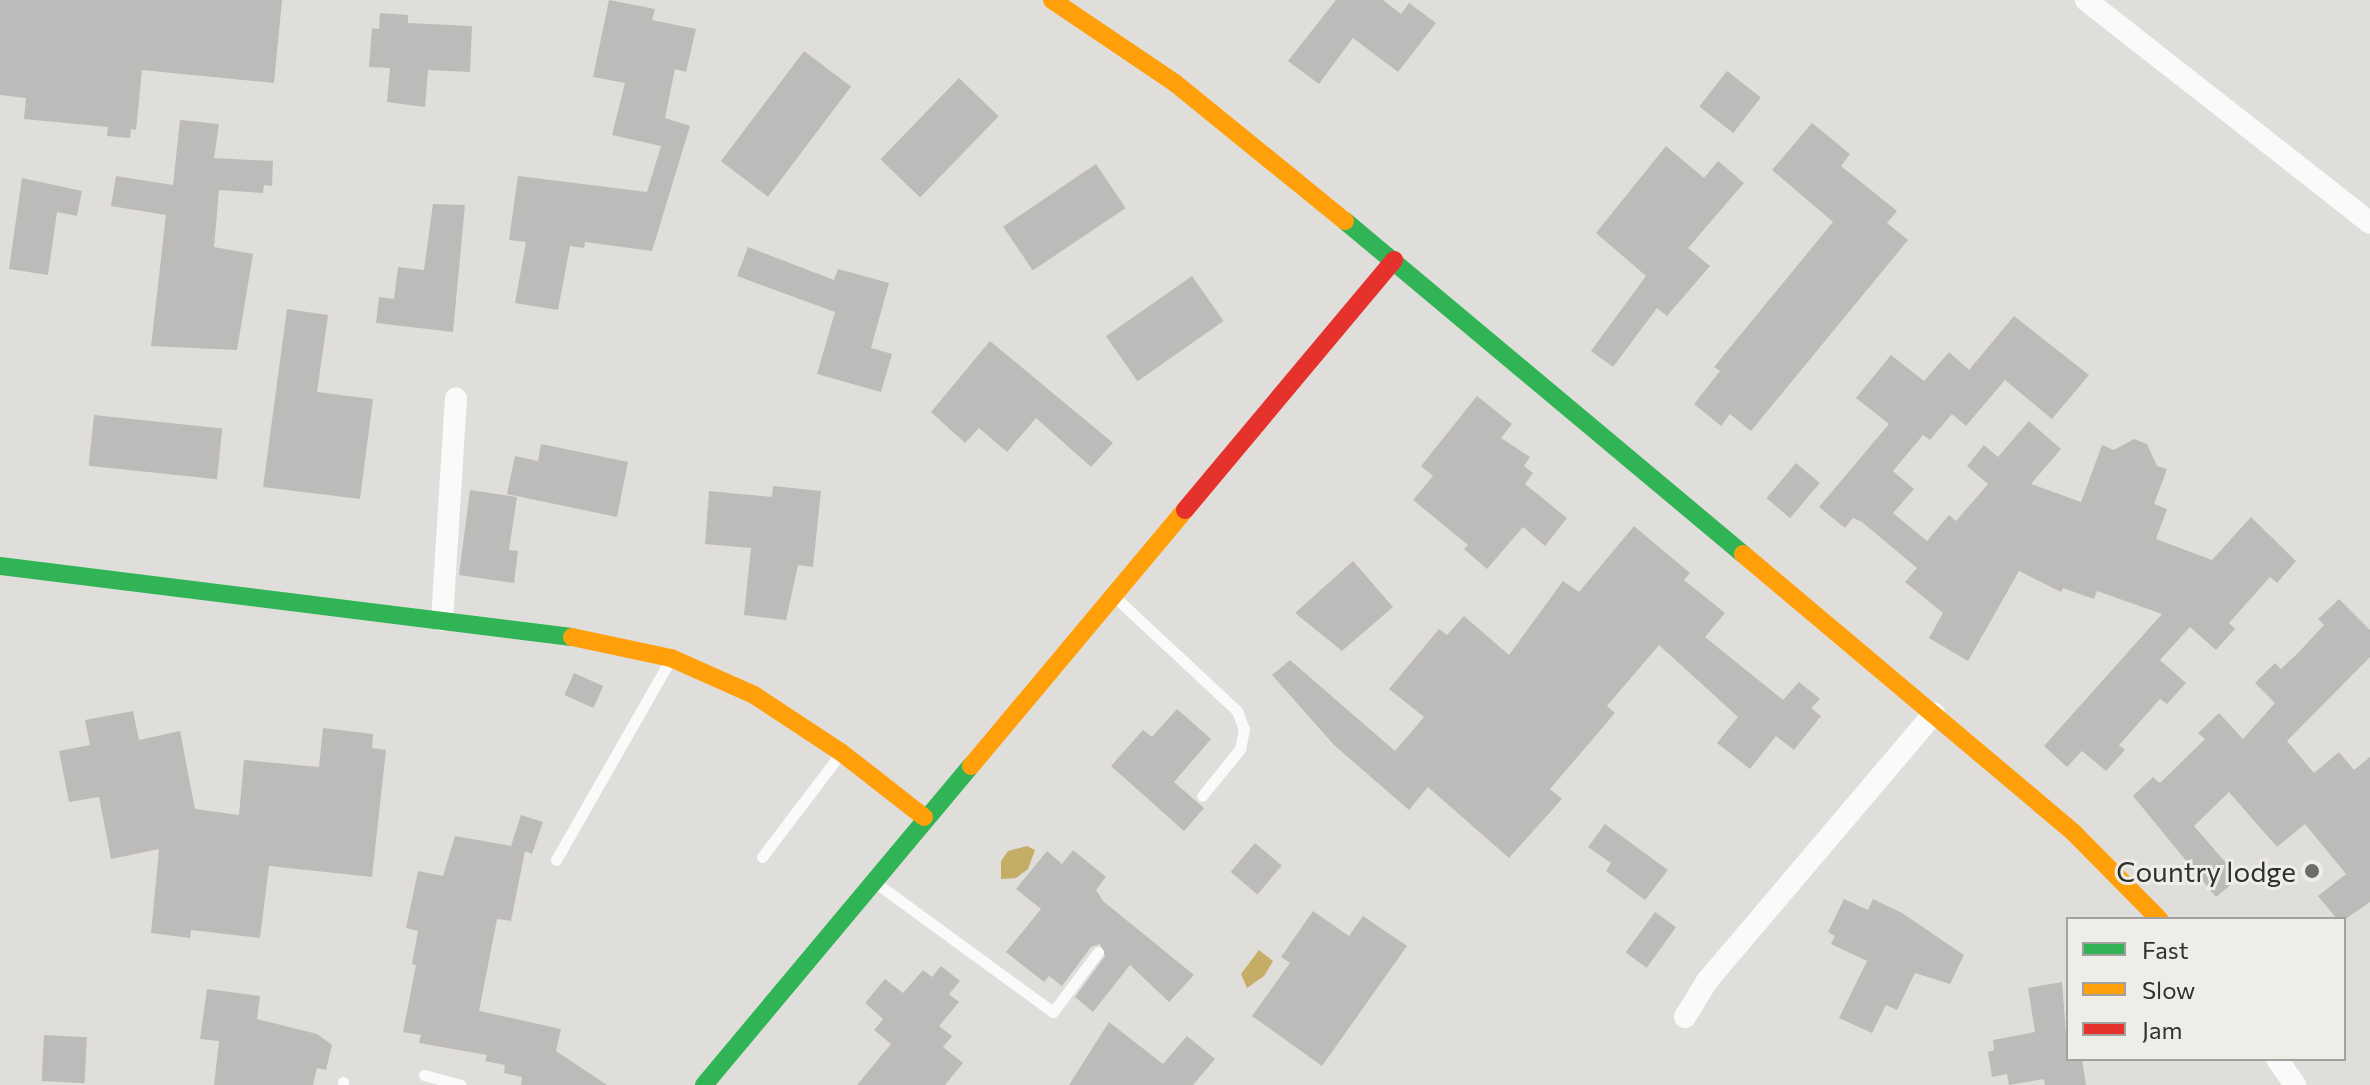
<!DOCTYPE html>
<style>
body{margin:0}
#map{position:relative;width:2370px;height:1085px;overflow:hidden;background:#e0dedb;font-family:Commissioner,sans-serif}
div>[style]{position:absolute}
.water>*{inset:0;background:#c5ad65}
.building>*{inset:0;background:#bdbbb9;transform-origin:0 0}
.lane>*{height:11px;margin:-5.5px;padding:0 5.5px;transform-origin:5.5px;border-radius:5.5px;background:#fafafa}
.street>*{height:22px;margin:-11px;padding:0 11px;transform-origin:11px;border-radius:11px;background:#fafafa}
.fast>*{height:18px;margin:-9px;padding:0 9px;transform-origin:9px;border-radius:9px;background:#30b455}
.slow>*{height:18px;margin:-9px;padding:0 9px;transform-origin:9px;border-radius:9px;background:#ff9f0a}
.jam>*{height:18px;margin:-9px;padding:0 9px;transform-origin:9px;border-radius:9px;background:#e5322d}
.dots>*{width:22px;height:22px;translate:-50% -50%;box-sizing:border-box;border:4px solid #efede7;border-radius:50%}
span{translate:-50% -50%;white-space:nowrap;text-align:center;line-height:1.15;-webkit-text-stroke:6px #efede7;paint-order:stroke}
.poi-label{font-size:28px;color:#30302e}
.right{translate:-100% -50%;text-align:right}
.legend{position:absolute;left:2066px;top:917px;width:280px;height:144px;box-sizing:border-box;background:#efede7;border:2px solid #a3a19d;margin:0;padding:10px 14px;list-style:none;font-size:24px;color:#30302e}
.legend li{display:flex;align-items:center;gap:16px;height:40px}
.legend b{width:40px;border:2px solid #a3a19d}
</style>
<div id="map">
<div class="water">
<i style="clip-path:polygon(1027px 846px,1035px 850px,1028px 869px,1016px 878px,1001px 879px,1001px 861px,1008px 851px)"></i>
<i style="clip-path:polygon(1259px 950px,1273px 961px,1264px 976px,1247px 988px,1241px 974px)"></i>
</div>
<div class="building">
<i style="clip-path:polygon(0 0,282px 0,274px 83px,142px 70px,136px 130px,131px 129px,130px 138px,107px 136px,108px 127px,24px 119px,26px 98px,0 95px)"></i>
<i style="clip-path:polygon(609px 0,655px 9px,652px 20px,696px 29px,686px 72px,675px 69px,665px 118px,690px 126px,652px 251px,585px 242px,584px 248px,570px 246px,558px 310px,515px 303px,526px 242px,509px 240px,518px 176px,647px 192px,661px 146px,612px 135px,625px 83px,593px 77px)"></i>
<i style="clip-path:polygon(1336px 0,1383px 0,1401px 14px,1409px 3px,1436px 23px,1398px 72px,1353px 38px,1319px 84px,1288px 61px)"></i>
<i style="clip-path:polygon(380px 13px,408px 15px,408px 23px,472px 26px,470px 72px,428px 70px,425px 107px,387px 102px,390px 68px,369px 67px,372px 28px,379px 29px)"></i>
<i style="left:804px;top:51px;width:59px;height:138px;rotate:37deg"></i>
<i style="left:1727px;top:71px;width:43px;height:45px;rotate:38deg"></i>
<i style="left:959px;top:78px;width:55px;height:113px;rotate:44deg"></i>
<i style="clip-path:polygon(180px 120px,219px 124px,214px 158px,273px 161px,272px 186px,264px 185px,263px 193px,219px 190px,214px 247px,253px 254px,237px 350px,151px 346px,166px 215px,111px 206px,116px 176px,173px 185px)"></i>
<i style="clip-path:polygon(1812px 123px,1850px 154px,1841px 166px,1897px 211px,1887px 223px,1908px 240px,1751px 431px,1730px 414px,1721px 426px,1694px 404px,1720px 371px,1714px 367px,1833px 222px,1772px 170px)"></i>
<i style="clip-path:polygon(1666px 146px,1704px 178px,1718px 161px,1744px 183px,1688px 248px,1710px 266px,1667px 316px,1657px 308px,1613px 367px,1591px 351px,1646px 276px,1596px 233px)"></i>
<i style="left:1096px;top:164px;width:53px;height:112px;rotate:56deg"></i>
<i style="clip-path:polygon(22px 178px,82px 191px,77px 216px,57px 212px,48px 275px,9px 269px)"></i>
<i style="clip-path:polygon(433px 204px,465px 205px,453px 332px,376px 323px,379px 297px,394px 299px,398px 267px,424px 270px)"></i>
<i style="clip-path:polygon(748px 247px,834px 280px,838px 269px,889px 283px,871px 348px,892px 354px,881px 392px,817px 374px,835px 312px,737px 276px)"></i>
<i style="left:1192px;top:276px;width:55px;height:105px;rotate:55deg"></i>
<i style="clip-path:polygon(287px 309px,328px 315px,317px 392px,373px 399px,360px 499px,263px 487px)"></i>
<i style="clip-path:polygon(2014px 316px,2089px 375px,2052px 419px,2005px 380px,1966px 426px,1952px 414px,1930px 440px,1923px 435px,1893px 471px,1914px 489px,1893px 513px,1927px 541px,1949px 515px,1956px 521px,1988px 484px,1967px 466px,1984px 445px,1998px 457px,2029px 421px,2061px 449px,2031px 484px,2081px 502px,2102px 445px,2114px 450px,2134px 439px,2147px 444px,2157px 466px,2167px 469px,2154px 504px,2167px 509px,2156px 539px,2212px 560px,2251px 517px,2296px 561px,2277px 583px,2270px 577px,2229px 623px,2235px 629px,2216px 650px,2190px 627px,2160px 660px,2186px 683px,2167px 704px,2160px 699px,2119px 745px,2125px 750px,2106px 771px,2082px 751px,2067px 767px,2044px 746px,2162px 614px,2097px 591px,2094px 599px,2063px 588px,2061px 592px,2019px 571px,1968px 661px,1929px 638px,1943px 613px,1905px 582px,1917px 568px,1862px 522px,1853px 518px,1845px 528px,1819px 507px,1889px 424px,1856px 398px,1891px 355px,1924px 381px,1949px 352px,1969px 370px)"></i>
<i style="clip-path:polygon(990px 341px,1113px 443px,1091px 467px,1036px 418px,1007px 452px,979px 428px,965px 443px,931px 412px)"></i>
<i style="clip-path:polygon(1477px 396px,1512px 424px,1501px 438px,1530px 457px,1524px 466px,1533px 473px,1525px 484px,1567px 518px,1545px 546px,1523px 527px,1487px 569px,1464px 549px,1468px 545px,1413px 500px,1433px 476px,1421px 466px)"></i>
<i style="left:94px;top:415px;width:129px;height:51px;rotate:6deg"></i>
<i style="clip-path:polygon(541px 444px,628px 462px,617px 517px,507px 494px,515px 456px,538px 461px)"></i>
<i style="left:1796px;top:463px;width:31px;height:46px;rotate:40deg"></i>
<i style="clip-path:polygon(773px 486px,821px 491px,813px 567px,798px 565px,786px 620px,744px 615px,751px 548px,705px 544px,709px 491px,772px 497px)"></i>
<i style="clip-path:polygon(470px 490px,517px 497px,509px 550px,518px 551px,514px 583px,459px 575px)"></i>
<i style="clip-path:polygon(1634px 526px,1690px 573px,1684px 580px,1725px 613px,1705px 637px,1783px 700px,1799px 682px,1820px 699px,1811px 708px,1821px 716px,1794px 750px,1776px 736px,1750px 769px,1717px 743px,1738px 717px,1659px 645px,1607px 706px,1615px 713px,1550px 789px,1562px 799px,1509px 858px,1428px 787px,1409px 810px,1334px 745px,1272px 675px,1290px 660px,1395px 751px,1424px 717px,1389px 689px,1439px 629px,1447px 635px,1464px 616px,1509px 655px,1563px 581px,1579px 592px)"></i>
<i style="clip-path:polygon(1353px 561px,1393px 607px,1342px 651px,1295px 613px)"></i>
<i style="clip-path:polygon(2339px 599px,2370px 630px,2370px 657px,2287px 741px,2314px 773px,2339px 752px,2354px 770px,2370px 757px,2370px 902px,2344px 920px,2337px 919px,2318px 896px,2346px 874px,2305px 824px,2277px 847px,2229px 792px,2194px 826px,2239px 878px,2216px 897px,2133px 796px,2153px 777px,2160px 783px,2205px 739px,2198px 733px,2219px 713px,2243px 739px,2275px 703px,2255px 683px,2275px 663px,2281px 669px,2299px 652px,2324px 625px,2318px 619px)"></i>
<i style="left:574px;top:673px;width:32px;height:24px;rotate:24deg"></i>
<i style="clip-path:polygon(1177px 709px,1211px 739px,1174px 782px,1204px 808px,1184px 831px,1111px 766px,1143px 730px,1152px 737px)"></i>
<i style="clip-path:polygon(133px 711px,139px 740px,180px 731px,195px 809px,239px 815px,244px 760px,319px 767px,323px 728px,373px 734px,372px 748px,386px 750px,372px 877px,269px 866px,260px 938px,191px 930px,190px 938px,151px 933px,159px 849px,111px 859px,99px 797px,69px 802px,59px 751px,90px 745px,85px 720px)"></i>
<i style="clip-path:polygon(521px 815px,543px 822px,532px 854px,525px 851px,511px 921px,497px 919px,479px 1011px,561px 1029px,556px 1051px,607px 1085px,521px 1085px,522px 1077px,504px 1073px,505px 1065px,485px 1061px,487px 1055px,419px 1043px,421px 1035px,403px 1032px,416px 965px,412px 964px,418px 931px,406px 928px,418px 871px,443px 876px,455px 836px,511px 846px)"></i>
<i style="clip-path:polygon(1605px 824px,1668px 870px,1645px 900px,1606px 871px,1611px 863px,1588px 847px)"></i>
<i style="left:1255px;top:843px;width:35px;height:38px;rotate:40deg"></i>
<i style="clip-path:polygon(1073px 850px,1106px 877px,1096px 890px,1103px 901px,1194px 975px,1169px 1002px,1130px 965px,1093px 1012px,1075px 997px,1105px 956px,1100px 944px,1091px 947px,1062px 986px,1049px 976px,1044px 982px,1006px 952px,1041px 909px,1016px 889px,1047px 851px,1062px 864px)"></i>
<i style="clip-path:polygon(1844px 899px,1868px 910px,1873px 899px,1902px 913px,1964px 955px,1950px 984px,1915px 973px,1897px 1010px,1886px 1005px,1872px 1033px,1839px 1018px,1867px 961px,1831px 944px,1835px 936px,1828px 932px)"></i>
<i style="clip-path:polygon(1313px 911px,1349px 936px,1363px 916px,1407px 946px,1322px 1066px,1252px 1016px,1290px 963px,1281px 957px)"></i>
<i style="left:1655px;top:912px;width:26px;height:50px;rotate:36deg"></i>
<i style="clip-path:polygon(941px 966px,960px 981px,949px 994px,959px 1002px,939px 1026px,952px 1036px,943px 1047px,963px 1063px,945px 1085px,857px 1085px,891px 1044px,874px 1030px,883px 1019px,865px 1003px,885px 979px,903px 993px,923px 970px,932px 977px)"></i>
<i style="clip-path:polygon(2062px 982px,2068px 1059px,2082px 1059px,2086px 1085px,2045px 1085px,2044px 1079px,2009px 1085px,2007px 1074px,1992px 1077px,1988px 1052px,1994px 1050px,1993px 1040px,2035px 1032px,2028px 988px)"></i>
<i style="clip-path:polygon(207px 989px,260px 996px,257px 1019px,317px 1034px,332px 1045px,326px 1070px,317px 1068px,313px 1085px,214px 1085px,219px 1041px,200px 1039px)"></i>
<i style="clip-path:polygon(1109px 1022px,1163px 1064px,1187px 1036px,1215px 1059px,1193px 1085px,1069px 1085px)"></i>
<i style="left:44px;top:1035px;width:43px;height:46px;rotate:3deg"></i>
</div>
<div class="lane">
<i style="left:1116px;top:598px;width:166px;rotate:43deg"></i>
<i style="left:1237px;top:711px;width:19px;rotate:69deg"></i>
<i style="left:1244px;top:729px;width:20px;rotate:101deg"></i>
<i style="left:1240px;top:749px;width:60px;rotate:129deg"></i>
<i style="left:762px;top:857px;width:131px;rotate:-52.8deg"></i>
<i style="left:556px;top:860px;width:228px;rotate:-60.3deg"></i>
<i style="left:876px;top:883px;width:219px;rotate:36.1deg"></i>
<i style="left:1053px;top:1012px;width:75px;rotate:-53.1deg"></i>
<i style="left:424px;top:1075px;width:38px;rotate:15deg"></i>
<i style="left:343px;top:1085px;width:3px;rotate:-90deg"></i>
</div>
<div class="street">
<i style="left:2086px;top:0;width:361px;rotate:38.1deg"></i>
<i style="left:442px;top:620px;width:222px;rotate:-86.4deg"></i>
<i style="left:1685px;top:1017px;width:42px;rotate:-58.6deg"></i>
<i style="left:1707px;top:981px;width:351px;rotate:-49.7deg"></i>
<i style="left:2277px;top:1059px;width:32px;rotate:55deg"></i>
</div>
<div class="fast">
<i style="left:1345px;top:221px;width:519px;rotate:39.92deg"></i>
<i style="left:0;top:566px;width:576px;rotate:7.08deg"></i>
<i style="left:704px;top:1085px;width:416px;rotate:-50.1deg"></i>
</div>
<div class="slow">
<i style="left:1052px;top:0;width:148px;rotate:34deg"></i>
<i style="left:1175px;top:83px;width:219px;rotate:39.1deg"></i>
<i style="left:1743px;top:554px;width:434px;rotate:40.1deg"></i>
<i style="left:2075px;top:834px;width:120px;rotate:45.3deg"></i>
<i style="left:572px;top:637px;width:101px;rotate:12deg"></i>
<i style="left:671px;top:658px;width:91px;rotate:24deg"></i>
<i style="left:754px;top:695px;width:105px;rotate:33.4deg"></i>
<i style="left:842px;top:753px;width:104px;rotate:38deg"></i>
<i style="left:971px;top:766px;width:334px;rotate:-50.1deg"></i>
</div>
<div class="jam">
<i style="left:1185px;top:510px;width:326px;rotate:-50.1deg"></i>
</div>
<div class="dots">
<i style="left:2312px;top:871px;background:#6e6d6b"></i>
</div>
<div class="poi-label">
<span class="right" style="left:2296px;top:871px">Country lodge</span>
</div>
<ul class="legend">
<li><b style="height:10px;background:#30b455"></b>Fast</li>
<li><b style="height:10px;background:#ff9f0a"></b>Slow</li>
<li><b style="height:10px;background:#e5322d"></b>Jam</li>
</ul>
</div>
